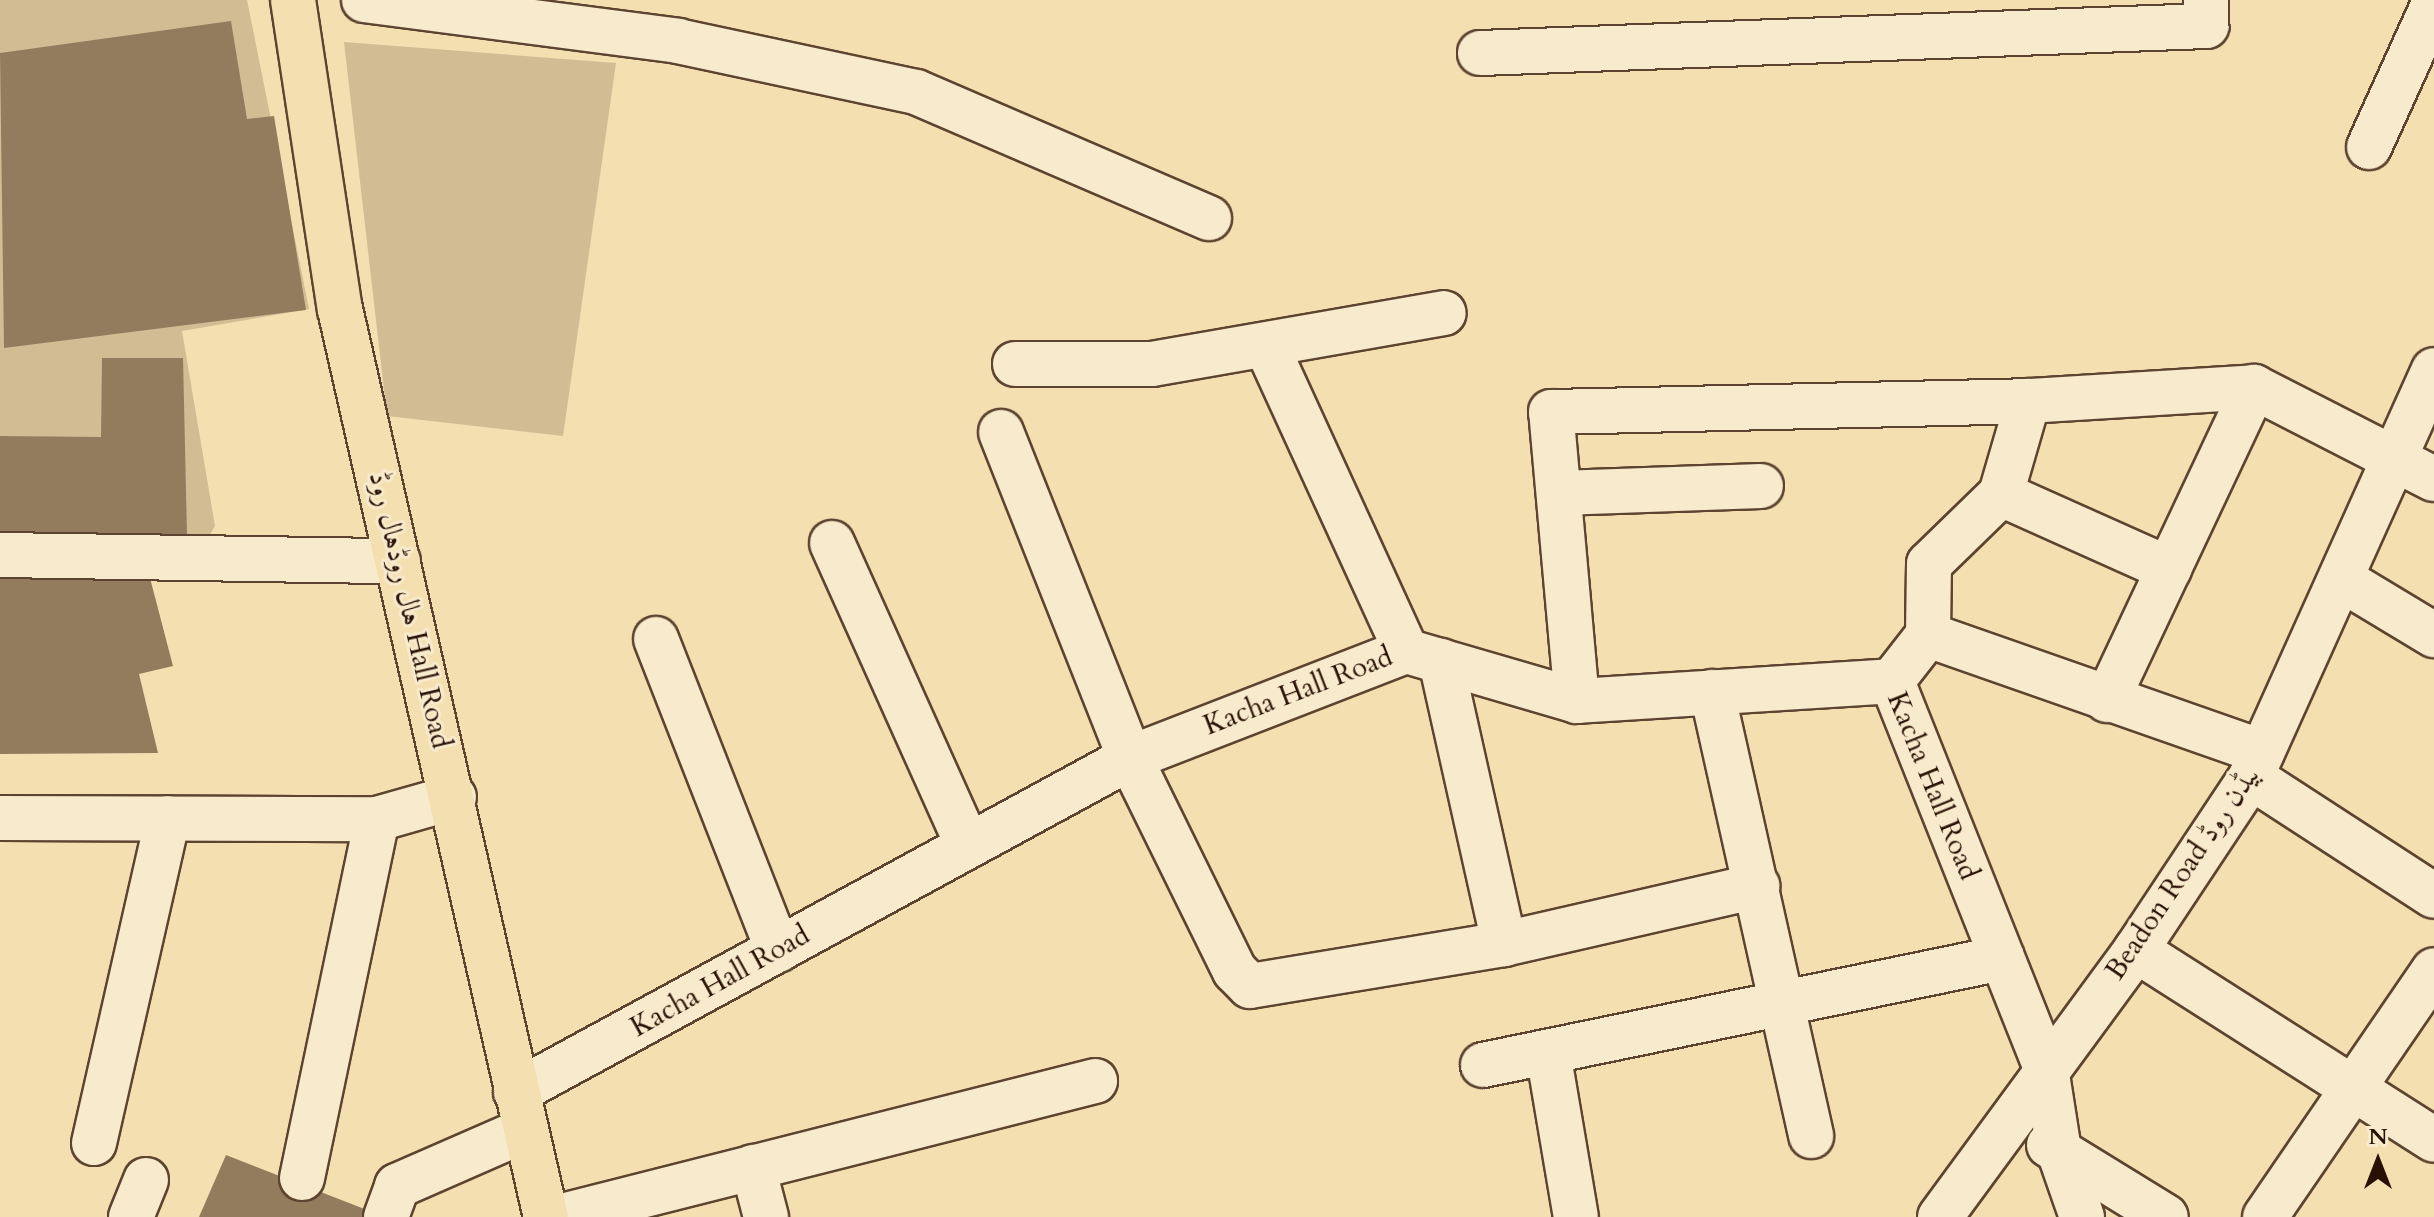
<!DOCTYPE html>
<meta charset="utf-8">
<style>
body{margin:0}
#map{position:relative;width:2434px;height:1217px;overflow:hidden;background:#f4dfb1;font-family:Cardo,Amiri,serif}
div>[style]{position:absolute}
.green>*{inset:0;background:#d1bc94}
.building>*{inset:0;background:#937c5e}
.roads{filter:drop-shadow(2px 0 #5c4430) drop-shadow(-2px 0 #5c4430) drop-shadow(0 2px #5c4430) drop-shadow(0 -2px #5c4430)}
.minor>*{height:44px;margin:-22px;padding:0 22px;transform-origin:22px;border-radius:22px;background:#f8eacc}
.major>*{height:44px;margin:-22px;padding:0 22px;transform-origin:22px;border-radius:22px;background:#f4dfb1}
span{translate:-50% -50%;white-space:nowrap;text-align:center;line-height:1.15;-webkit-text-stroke:6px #f8eacc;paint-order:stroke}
.street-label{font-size:28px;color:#291005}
.north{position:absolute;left:2338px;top:1121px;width:80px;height:80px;-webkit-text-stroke:6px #f8eacc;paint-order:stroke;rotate:0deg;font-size:22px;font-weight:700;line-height:32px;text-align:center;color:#291005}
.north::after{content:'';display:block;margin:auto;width:28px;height:36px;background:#291005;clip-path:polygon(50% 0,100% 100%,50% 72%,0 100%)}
</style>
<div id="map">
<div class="green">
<i style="clip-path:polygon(0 0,247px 0,309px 309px,182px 331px,215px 526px,209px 536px,0 534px)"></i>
<i style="clip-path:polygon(344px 42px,616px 63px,563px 436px,387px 416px)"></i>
</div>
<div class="building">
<i style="clip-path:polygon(231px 21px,247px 119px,274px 116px,306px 310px,4px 348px,0 53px)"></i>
<i style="clip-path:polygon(102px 358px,183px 358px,187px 535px,0 532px,0 436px,101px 437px)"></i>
<i style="clip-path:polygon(0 563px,150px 578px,173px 666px,139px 674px,158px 753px,0 754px)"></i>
<i style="clip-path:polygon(226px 1155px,385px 1217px,199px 1217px)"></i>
</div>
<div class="roads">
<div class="minor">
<i style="left:364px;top:0;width:317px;rotate:7.4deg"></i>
<i style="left:678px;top:41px;width:243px;rotate:12.1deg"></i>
<i style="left:916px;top:92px;width:319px;rotate:23.3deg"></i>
<i style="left:1480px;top:53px;width:727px;rotate:-2.13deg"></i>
<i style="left:2206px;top:26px;width:26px;rotate:-90deg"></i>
<i style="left:2369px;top:147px;width:157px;rotate:-65.6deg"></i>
<i style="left:1267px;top:347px;width:334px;rotate:65.4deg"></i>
<i style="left:1015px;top:364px;width:137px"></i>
<i style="left:1152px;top:364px;width:296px;rotate:-9.9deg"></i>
<i style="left:1001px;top:432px;width:351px;rotate:68.4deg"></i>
<i style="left:1130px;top:758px;width:237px;rotate:63.8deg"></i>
<i style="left:1235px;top:971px;width:21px;rotate:45deg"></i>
<i style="left:1250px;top:986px;width:257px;rotate:-9.4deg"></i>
<i style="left:1504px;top:944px;width:260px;rotate:-12.9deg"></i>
<i style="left:1560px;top:493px;width:201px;rotate:-2deg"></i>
<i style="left:2001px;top:494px;width:184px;rotate:24.1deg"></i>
<i style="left:832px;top:543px;width:332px;rotate:65.8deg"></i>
<i style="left:0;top:555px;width:398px;rotate:0.9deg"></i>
<i style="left:2341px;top:579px;width:109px;rotate:31.1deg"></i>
<i style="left:1928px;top:635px;width:354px;rotate:19.3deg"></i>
<i style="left:656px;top:639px;width:334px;rotate:68.6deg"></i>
<i style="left:1441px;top:661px;width:290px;rotate:77.4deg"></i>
<i style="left:1892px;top:681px;width:58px;rotate:-52deg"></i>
<i style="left:1928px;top:635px;width:71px;rotate:-89.2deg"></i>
<i style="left:1929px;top:564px;width:100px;rotate:-44.2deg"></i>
<i style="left:2001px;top:494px;width:97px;rotate:-73.8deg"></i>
<i style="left:2028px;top:401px;width:226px;rotate:-3.5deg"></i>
<i style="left:2254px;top:387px;width:202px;rotate:27.1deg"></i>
<i style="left:1712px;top:692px;width:455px;rotate:77.4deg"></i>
<i style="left:2107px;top:700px;width:346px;rotate:-64.8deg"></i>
<i style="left:1577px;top:701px;width:290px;rotate:-95.1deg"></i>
<i style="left:1551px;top:412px;width:477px;rotate:-1.3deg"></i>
<i style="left:2251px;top:777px;width:218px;rotate:33deg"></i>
<i style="left:0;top:818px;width:377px;rotate:0.2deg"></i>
<i style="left:377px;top:819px;width:80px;rotate:-15.9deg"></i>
<i style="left:2136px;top:950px;width:353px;rotate:32.5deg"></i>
<i style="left:1548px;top:1052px;width:167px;rotate:80.4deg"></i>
<i style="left:1483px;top:1065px;width:530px;rotate:-11.65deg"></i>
<i style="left:516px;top:1092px;width:699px;rotate:-28.55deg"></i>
<i style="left:1130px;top:758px;width:296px;rotate:-21.2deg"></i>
<i style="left:1406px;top:651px;width:178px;rotate:16.3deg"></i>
<i style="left:1577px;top:701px;width:316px;rotate:-3.6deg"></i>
<i style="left:1892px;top:681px;width:417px;rotate:68.3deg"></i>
<i style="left:2046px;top:1068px;width:84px;rotate:81.1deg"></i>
<i style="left:2059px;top:1151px;width:70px;rotate:70.8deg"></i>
<i style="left:94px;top:1143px;width:333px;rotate:-77.2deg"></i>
<i style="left:2049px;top:1145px;width:137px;rotate:31.6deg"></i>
<i style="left:753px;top:1167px;width:52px;rotate:75.4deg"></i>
<i style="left:302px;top:1178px;width:367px;rotate:-78.2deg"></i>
<i style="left:131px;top:1217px;width:40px;rotate:-68deg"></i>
<i style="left:386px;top:1217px;width:33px;rotate:-70deg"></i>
<i style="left:397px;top:1186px;width:140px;rotate:-23.6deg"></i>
<i style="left:558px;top:1217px;width:554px;rotate:-14.21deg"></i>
<i style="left:1940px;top:1217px;width:331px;rotate:-53.7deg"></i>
<i style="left:2136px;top:950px;width:208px;rotate:-56.4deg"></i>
<i style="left:2251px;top:777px;width:446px;rotate:-65.8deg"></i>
<i style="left:2265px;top:1217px;width:299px;rotate:-55.6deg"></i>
</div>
<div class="major">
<i style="left:293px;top:0;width:313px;rotate:81.4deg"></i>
<i style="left:340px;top:309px;width:931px;rotate:77.22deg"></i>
</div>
</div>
<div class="street-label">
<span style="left:410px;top:610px;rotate:77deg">ہال روڈہال روڈ Hall Road</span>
<span style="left:1298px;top:691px;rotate:-21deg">Kacha Hall Road</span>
<span style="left:1933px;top:786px;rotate:68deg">Kacha Hall Road</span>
<span style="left:2182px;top:873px;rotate:-56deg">Beadon Road بیڈن روڈ</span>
<span style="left:720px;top:981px;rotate:-29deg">Kacha Hall Road</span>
</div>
<div class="north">N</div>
</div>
